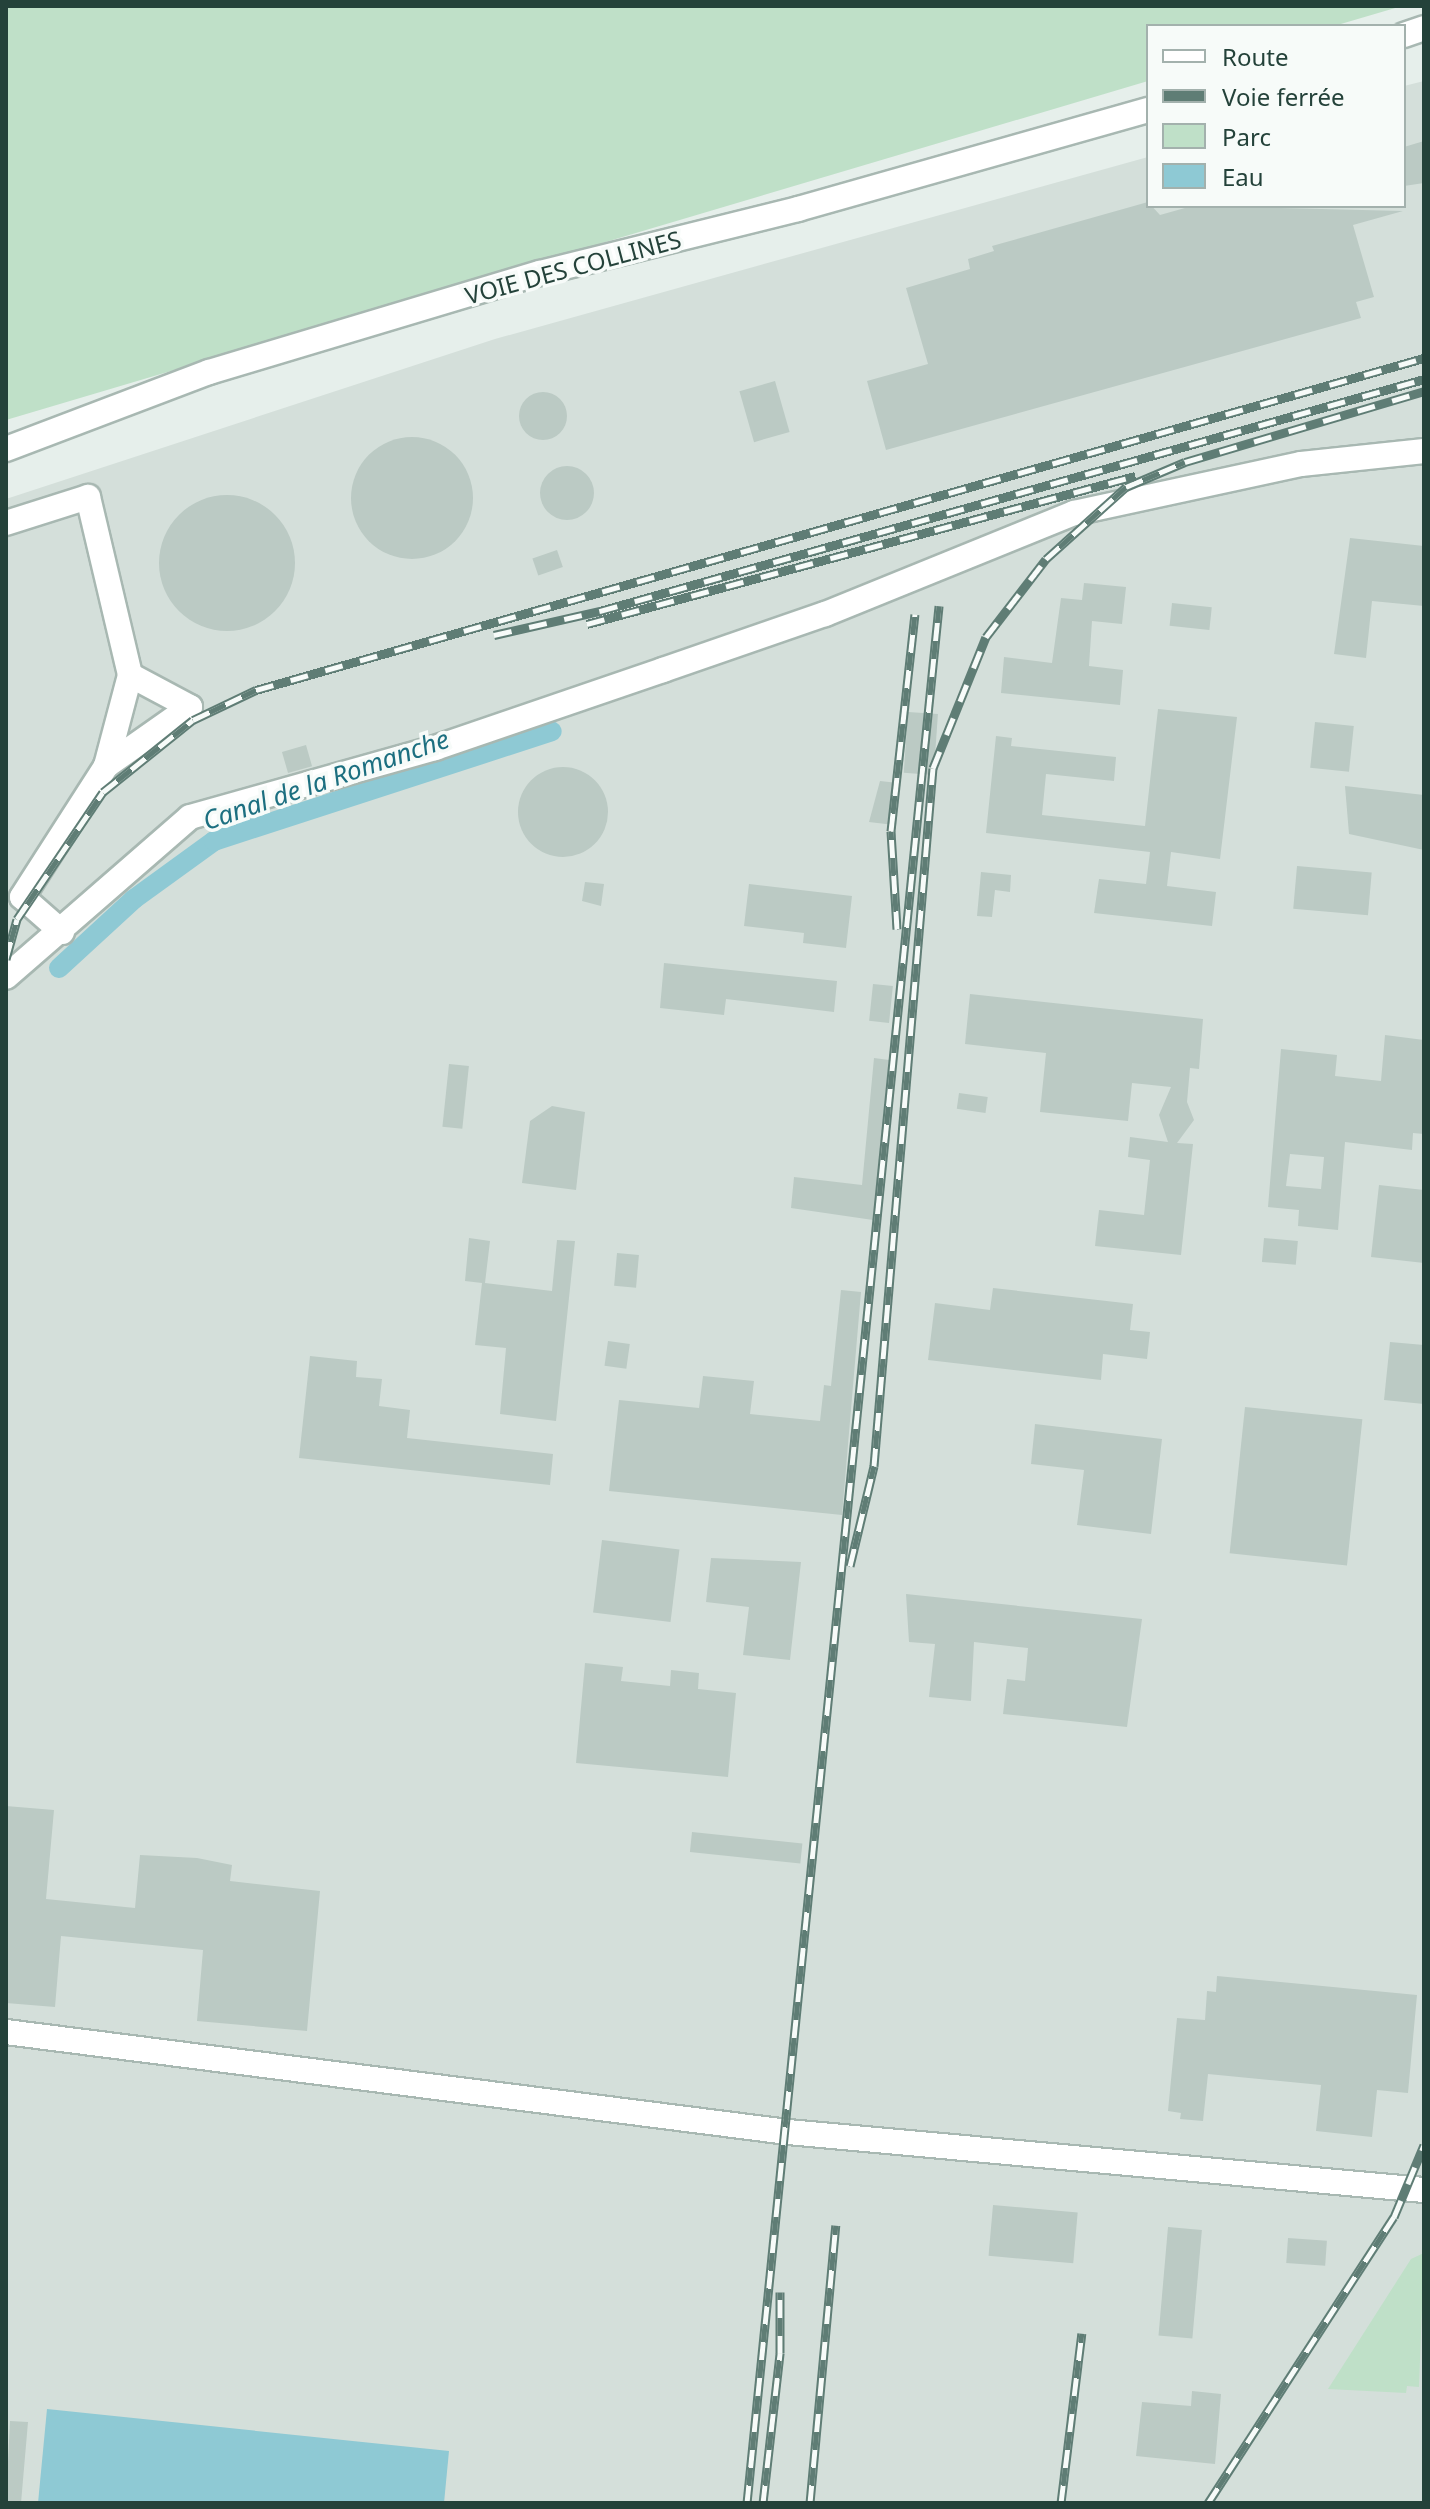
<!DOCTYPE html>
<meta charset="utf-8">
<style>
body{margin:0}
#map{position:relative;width:1430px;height:2509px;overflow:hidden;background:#e6efeb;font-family:"Noto Sans",sans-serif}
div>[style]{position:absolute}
.built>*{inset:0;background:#d4dfda}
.green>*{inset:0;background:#bfe0c8}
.water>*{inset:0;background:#8ec9d4}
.canal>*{height:20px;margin:-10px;padding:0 10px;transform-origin:10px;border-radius:10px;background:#8ec9d4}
.building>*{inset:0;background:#bbcac4;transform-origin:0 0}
.round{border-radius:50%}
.roads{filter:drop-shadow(2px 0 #a8b8b2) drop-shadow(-2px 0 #a8b8b2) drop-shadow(0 2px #a8b8b2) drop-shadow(0 -2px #a8b8b2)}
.minor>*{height:24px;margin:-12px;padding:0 12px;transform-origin:12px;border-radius:12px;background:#fff}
.rail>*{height:9px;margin-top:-4.5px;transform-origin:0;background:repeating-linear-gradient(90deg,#f7fbf9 0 18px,#5f7d75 0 36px);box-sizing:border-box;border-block:2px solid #5f7d75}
span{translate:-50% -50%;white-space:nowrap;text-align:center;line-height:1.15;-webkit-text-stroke:7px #f7fbf9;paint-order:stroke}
.street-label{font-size:24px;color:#24423a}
.water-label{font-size:26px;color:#1c6f80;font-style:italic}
.frame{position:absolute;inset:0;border:8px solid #24423a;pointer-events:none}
.legend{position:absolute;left:1146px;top:24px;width:260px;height:184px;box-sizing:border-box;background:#f7fbf9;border:2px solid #a3b1ad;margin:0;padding:10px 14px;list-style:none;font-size:24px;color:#24423a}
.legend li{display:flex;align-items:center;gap:16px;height:40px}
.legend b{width:40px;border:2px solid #a3b1ad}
</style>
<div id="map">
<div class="built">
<i style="clip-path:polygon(1424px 81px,1424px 2503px,6px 2503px,6px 499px,495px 339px,1148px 157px,1148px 206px,1404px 206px,1404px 86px)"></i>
</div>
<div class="green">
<i style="clip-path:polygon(6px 6px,1402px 6px,1334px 26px,1148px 26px,1148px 81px,6px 420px)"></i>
<i style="clip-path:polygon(1424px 2253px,1419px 2387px,1407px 2386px,1406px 2393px,1328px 2389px,1411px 2259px)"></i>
</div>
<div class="water">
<i style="clip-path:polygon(47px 2409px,449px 2451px,444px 2503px,38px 2503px)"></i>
</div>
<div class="canal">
<i style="left:59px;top:968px;width:102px;rotate:-42.6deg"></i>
<i style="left:134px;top:899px;width:99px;rotate:-35.9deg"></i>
<i style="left:214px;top:841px;width:355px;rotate:-18deg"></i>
</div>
<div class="building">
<i style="clip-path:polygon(1424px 141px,1424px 183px,1404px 186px,1404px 147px)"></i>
<i style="clip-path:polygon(1148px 202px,1160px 215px,1192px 206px,1403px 211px,1353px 225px,1374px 297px,1356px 302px,1361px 318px,886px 450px,867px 381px,928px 364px,906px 288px,970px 269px,968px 259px,994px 251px,992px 246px)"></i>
<i style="left:775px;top:381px;width:53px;height:37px;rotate:74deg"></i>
<i class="round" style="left:519px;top:392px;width:48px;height:48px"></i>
<i class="round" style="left:351px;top:437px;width:122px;height:122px"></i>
<i class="round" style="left:540px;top:466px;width:54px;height:54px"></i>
<i class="round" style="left:159px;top:495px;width:136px;height:136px"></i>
<i style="clip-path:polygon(1350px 538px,1424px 546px,1424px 606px,1372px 601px,1366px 658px,1334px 654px)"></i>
<i style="left:557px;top:550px;width:18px;height:26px;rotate:71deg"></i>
<i style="clip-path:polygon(1084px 583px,1126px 587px,1122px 624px,1092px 621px,1089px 666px,1123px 670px,1120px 705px,1001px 693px,1004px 657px,1052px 663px,1061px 598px,1082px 600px)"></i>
<i style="left:1172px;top:603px;width:40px;height:23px;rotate:6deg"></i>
<i style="clip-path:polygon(1158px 709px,1237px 717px,1220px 859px,1171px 852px,1167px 886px,1216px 892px,1212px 926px,1094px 913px,1099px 879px,1146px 884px,1150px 852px,986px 833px,996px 736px,1012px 738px,1011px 746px,1116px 757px,1114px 781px,1046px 774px,1042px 815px,1145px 826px)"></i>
<i style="left:908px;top:712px;width:30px;height:61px;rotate:4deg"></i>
<i style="left:1315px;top:722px;width:39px;height:46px;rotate:6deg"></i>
<i style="left:306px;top:745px;width:22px;height:25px;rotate:74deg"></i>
<i class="round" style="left:518px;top:767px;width:90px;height:90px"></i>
<i style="clip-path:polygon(880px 781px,898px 783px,894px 825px,869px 822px)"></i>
<i style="clip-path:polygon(1345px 786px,1424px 795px,1424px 850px,1349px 834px)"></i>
<i style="left:1297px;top:866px;width:75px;height:43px;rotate:5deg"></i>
<i style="clip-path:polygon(981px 872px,1011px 875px,1010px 892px,995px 890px,992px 917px,977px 916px)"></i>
<i style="clip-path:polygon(585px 882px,604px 884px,601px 906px,582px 901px)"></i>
<i style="clip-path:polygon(749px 884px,852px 896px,846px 948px,803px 943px,804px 933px,744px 926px)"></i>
<i style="clip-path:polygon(664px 963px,837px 981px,834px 1012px,726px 999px,724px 1015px,660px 1008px)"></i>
<i style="left:873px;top:984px;width:20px;height:37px;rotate:6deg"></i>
<i style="clip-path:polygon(970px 994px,1203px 1019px,1199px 1069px,1190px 1068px,1187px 1102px,1194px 1120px,1177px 1143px,1193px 1144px,1181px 1255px,1095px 1246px,1099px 1210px,1144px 1215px,1150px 1160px,1128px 1157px,1130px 1137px,1168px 1142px,1159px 1115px,1171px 1087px,1132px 1083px,1128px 1121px,1040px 1112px,1046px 1053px,965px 1044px)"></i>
<i style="clip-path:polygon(evenodd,1385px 1035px,1424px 1040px,1424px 1134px,1413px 1133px,1412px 1150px,1345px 1142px,1338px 1230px,1298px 1226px,1299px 1210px,1268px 1207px,1281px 1049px,1337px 1055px,1335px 1076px,1381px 1081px,1385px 1035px,1290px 1154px,1324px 1157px,1321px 1189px,1286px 1186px,1290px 1154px)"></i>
<i style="clip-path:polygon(874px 1058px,889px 1060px,873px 1220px,791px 1208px,794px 1177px,862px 1185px)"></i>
<i style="left:449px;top:1064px;width:20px;height:63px;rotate:6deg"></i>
<i style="left:959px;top:1093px;width:29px;height:16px;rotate:8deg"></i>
<i style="clip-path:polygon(552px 1106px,585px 1112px,576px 1190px,522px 1183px,530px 1121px)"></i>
<i style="clip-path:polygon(1379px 1185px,1424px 1190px,1424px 1263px,1371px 1257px)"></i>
<i style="clip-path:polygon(469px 1238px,490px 1241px,485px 1283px,552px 1291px,557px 1240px,575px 1241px,556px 1421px,500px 1414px,506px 1348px,475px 1345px,482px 1283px,465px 1281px)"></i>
<i style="left:1264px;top:1238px;width:34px;height:24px;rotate:5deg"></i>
<i style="left:617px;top:1253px;width:22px;height:33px;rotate:5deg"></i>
<i style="clip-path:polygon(993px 1288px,1133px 1304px,1130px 1330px,1150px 1332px,1147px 1359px,1103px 1354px,1101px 1380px,928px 1360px,935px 1303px,990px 1310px)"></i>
<i style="clip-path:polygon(841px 1290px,861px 1292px,842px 1515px,609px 1491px,619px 1400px,699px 1408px,703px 1376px,754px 1381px,750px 1414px,820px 1421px,824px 1385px,831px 1386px)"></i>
<i style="left:608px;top:1341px;width:22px;height:25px;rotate:8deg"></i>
<i style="clip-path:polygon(1390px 1342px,1424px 1345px,1424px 1404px,1384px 1400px)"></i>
<i style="clip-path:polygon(310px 1356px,357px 1361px,356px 1377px,382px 1379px,379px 1406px,410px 1410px,407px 1438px,553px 1454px,550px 1485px,299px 1458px)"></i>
<i style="left:1245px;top:1407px;width:118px;height:147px;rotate:6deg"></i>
<i style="clip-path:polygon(1035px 1424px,1162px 1439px,1151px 1534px,1077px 1525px,1084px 1470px,1031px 1464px)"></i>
<i style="left:602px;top:1540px;width:78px;height:73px;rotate:7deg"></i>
<i style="clip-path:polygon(711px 1558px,801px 1562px,790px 1660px,743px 1655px,749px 1607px,706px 1602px)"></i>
<i style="clip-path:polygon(906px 1594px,1142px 1619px,1127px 1727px,1003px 1714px,1007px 1679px,1025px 1681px,1028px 1648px,974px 1642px,971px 1701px,929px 1697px,935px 1644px,909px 1642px)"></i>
<i style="clip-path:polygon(585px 1663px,623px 1667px,621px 1681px,670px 1686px,671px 1670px,699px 1673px,698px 1689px,736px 1693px,728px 1777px,576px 1763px)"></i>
<i style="clip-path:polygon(6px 1806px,54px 1810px,46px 1899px,135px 1908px,140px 1855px,197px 1858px,232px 1865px,230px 1881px,320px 1891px,307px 2031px,197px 2021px,203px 1950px,61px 1936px,55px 2007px,6px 2003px)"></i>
<i style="left:692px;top:1832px;width:111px;height:20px;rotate:6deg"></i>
<i style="clip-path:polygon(1217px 1976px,1417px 1995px,1408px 2093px,1377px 2090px,1372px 2137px,1316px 2131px,1321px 2085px,1208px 2074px,1203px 2121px,1180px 2119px,1181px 2113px,1168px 2111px,1177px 2018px,1205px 2020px,1207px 1991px,1216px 1992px)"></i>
<i style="left:993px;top:2205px;width:85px;height:51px;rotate:5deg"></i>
<i style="left:1168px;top:2227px;width:34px;height:109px;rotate:5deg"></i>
<i style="left:1288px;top:2238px;width:39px;height:25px;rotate:4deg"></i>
<i style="clip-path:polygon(1192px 2391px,1221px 2394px,1215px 2464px,1136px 2456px,1142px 2402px,1191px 2406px)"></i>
<i style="clip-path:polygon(10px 2421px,28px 2422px,21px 2503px,6px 2503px)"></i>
</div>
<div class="roads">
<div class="minor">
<i style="left:1404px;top:35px;width:21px;rotate:-19deg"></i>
<i style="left:6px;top:449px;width:217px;rotate:-20.8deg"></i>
<i style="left:209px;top:372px;width:345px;rotate:-16.7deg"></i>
<i style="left:540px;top:273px;width:266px;rotate:-13.9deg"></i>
<i style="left:798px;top:209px;width:364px;rotate:-15.8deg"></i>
<i style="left:6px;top:523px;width:86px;rotate:-17.6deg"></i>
<i style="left:88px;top:497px;width:183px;rotate:76.7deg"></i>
<i style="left:130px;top:675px;width:68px;rotate:28.1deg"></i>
<i style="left:190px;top:707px;width:103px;rotate:144.9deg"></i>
<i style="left:62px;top:932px;width:53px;rotate:-138.8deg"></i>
<i style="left:22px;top:897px;width:156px;rotate:-57.3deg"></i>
<i style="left:106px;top:766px;width:94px;rotate:-75.2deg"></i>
<i style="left:6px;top:977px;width:244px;rotate:-41deg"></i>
<i style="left:190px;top:817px;width:255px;rotate:-15.7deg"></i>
<i style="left:435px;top:748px;width:241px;rotate:-18.9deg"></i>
<i style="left:663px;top:670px;width:171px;rotate:-19.1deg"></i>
<i style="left:825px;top:614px;width:269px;rotate:-22.1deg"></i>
<i style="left:1074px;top:513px;width:232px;rotate:-12.2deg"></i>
<i style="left:1301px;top:464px;width:124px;rotate:-6deg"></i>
<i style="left:6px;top:2032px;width:788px;rotate:7.29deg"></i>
<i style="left:788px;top:2132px;width:639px;rotate:5.21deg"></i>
</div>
</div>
<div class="rail">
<i style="left:587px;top:624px;width:568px;rotate:-15.11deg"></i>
<i style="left:494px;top:635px;width:109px;rotate:-12.8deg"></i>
<i style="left:600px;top:611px;width:856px;rotate:-15.72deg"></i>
<i style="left:897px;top:929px;width:98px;rotate:-93.5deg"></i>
<i style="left:891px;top:831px;width:218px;rotate:-83.7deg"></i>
<i style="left:6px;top:959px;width:41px;rotate:-74.6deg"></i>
<i style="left:17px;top:919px;width:153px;rotate:-55.9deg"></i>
<i style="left:103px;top:792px;width:115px;rotate:-38.7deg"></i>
<i style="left:193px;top:720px;width:70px;rotate:-25.5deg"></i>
<i style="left:256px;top:690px;width:1214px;rotate:-15.87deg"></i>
<i style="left:850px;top:1566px;width:103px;rotate:-76.5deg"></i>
<i style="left:874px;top:1466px;width:700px;rotate:-85.17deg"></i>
<i style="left:933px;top:768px;width:141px;rotate:-68deg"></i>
<i style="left:986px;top:637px;width:98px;rotate:-52.4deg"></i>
<i style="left:1046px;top:559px;width:108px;rotate:-42deg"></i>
<i style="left:1126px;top:487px;width:64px;rotate:-23deg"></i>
<i style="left:1185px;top:462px;width:249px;rotate:-16.5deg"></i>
<i style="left:747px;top:2503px;width:1907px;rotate:-84.22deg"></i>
<i style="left:763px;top:2503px;width:151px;rotate:-83.5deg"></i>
<i style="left:780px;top:2353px;width:61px;rotate:-90deg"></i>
<i style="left:810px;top:2503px;width:279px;rotate:-84.7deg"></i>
<i style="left:1061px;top:2503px;width:171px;rotate:-83deg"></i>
<i style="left:1208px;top:2503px;width:341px;rotate:-57deg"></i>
<i style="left:1394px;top:2217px;width:78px;rotate:-67.4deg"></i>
</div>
<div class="street-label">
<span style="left:573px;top:267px;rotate:-15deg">VOIE DES COLLINES</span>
</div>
<div class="water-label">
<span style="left:326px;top:780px;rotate:-19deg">Canal de la Romanche</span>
</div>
<div class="frame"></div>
<ul class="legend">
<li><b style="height:10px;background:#fff"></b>Route</li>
<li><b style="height:10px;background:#5f7d75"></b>Voie ferrée</li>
<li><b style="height:22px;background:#bfe0c8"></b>Parc</li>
<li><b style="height:22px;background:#8ec9d4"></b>Eau</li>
</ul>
</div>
